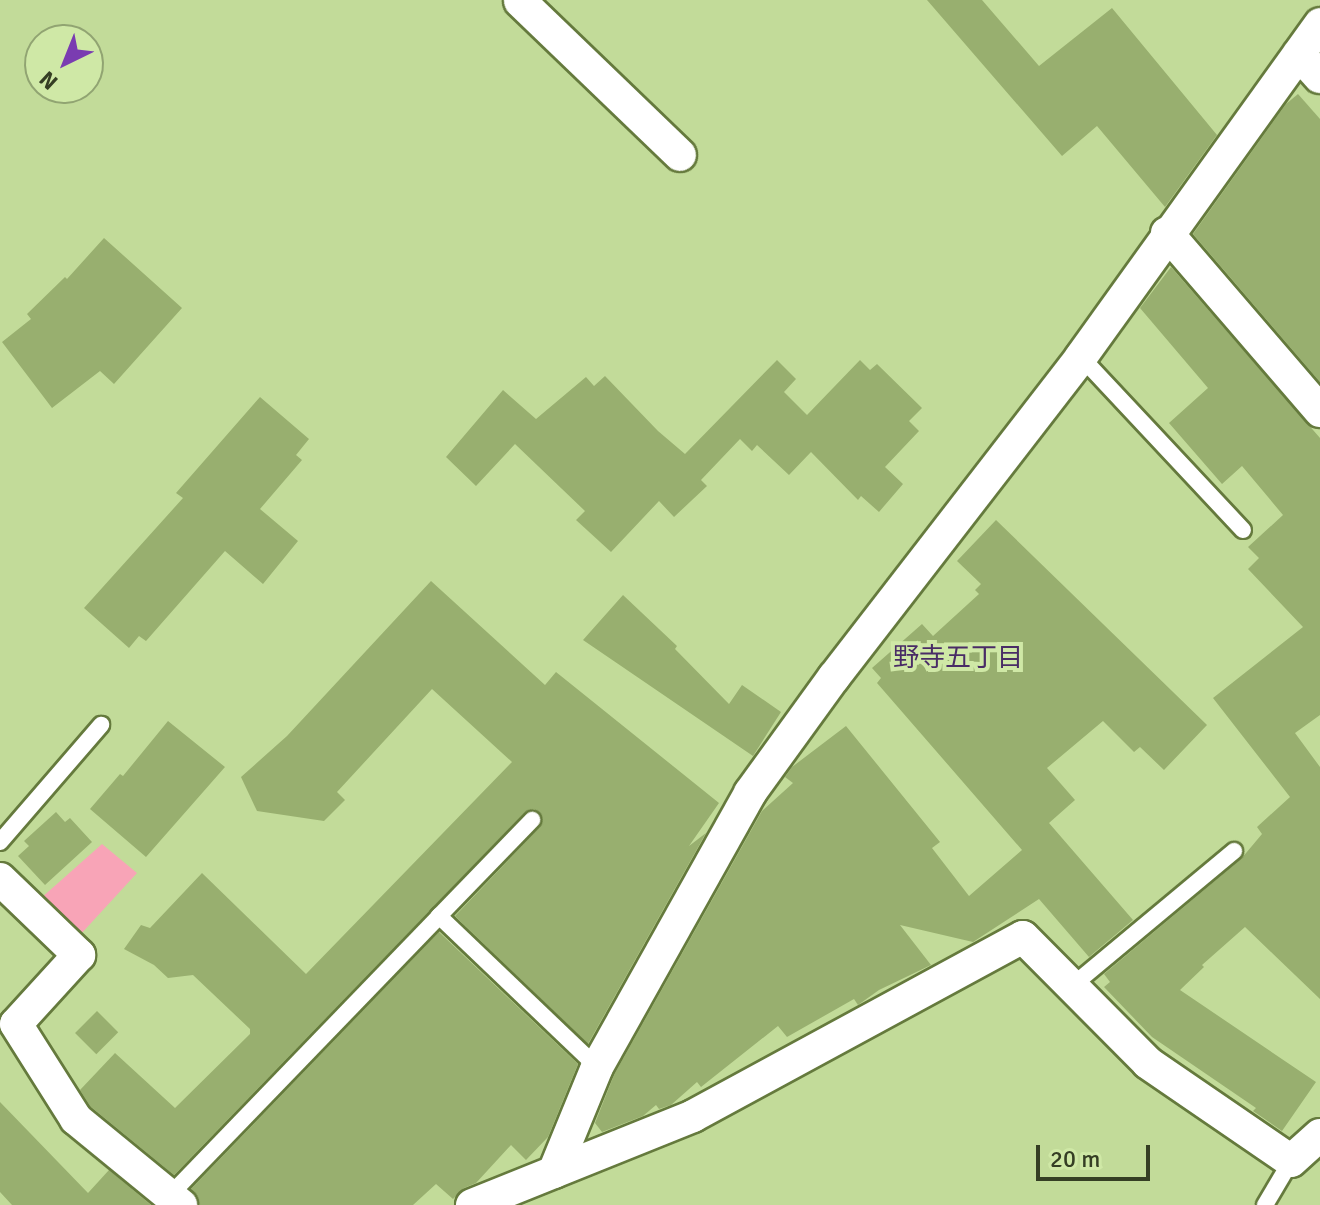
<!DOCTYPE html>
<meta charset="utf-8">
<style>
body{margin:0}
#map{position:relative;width:1320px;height:1205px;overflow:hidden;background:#c2db99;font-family:Signika,"Noto Sans JP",sans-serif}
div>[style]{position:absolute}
.green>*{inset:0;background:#f8a4b7}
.building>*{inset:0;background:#98af6f;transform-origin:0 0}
.roads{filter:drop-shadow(2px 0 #657a3d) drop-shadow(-2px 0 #657a3d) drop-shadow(0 2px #657a3d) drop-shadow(0 -2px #657a3d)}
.service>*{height:16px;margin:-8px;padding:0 8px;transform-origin:8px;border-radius:8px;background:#fff}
.minor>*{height:32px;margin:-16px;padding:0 16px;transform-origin:16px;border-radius:16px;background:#fff}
span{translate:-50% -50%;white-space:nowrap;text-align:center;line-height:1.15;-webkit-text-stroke:8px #cfe8a6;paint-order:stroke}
.neighbourhood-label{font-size:26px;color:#492c66}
.north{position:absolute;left:24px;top:24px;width:80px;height:80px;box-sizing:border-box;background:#cfe8a6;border:2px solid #91a472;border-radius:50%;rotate:223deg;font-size:22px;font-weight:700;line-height:32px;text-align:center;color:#353e24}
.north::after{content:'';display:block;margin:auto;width:28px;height:36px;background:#7a3cb1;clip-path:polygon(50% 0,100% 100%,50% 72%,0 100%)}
.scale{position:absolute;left:1036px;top:1145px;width:114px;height:36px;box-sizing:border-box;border:4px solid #353e24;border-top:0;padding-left:10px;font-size:24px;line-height:28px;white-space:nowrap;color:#353e24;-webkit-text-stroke:6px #cfe8a6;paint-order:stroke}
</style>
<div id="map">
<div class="green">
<i style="clip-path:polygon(102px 844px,137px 873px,80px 935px,40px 899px)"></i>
</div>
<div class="building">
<i style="clip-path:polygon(927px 0,982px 0,1039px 66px,1112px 8px,1217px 135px,1165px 207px,1097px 126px,1062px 156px)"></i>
<i style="clip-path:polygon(1298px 94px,1320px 119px,1320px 382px,1193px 234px,1286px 104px)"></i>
<i style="clip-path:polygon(104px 238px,182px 308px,114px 384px,100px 371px,52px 408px,2px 342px,31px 319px,27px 314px,65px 277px,67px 279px)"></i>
<i style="clip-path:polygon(1171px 267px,1320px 438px,1320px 715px,1295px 733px,1320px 767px,1320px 999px,1245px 927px,1202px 965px,1204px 967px,1180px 990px,1316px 1082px,1282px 1131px,1253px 1111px,1256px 1108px,1152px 1037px,1104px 987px,1110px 982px,1104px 974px,1241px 859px,1262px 834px,1257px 827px,1290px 797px,1213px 698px,1303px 627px,1248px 569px,1259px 558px,1248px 547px,1283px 515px,1242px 466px,1222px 484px,1169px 423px,1208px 388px,1140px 308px)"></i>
<i style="clip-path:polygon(777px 360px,796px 379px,784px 392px,807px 415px,860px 360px,870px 370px,877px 364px,922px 408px,909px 421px,919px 431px,885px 467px,903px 484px,879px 512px,861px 496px,858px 500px,811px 452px,789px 475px,757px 445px,752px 451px,740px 439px,701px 480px,707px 486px,674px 517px,659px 501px,611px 552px,576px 520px,585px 511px,515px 444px,476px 486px,446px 457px,503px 390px,536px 419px,586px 377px,594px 386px,605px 376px,658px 431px,685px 454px)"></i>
<i style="clip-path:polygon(260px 397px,309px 439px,296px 455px,302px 460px,260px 509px,298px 541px,263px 584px,225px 551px,146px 641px,139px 636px,129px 648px,84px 608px,183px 498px,176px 493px)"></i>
<i style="clip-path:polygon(996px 520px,1207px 725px,1164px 770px,1140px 747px,1134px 752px,1103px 721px,1047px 768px,1075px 800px,1049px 823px,1133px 920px,1089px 957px,1039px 899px,973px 942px,900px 925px,931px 965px,879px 990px,858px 1005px,854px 999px,787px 1037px,778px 1026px,701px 1087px,697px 1082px,671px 1105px,659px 1109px,656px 1105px,643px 1116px,602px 1132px,595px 1123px,614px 1075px,762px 811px,793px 783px,785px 777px,792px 767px,846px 726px,940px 842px,932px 848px,969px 896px,1022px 850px,877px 683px,881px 678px,872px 668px,922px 624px,933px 636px,979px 594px,975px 590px,981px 584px,957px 561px)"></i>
<i style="clip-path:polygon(431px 581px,545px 685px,556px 672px,719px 803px,689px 846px,706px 833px,588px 1044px,455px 916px,540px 827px,540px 813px,534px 809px,525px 812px,174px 1175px,90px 1106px,80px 1090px,115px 1053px,175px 1108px,250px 1034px,250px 1029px,193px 975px,168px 978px,154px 965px,124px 949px,141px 925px,150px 928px,202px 873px,306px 974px,512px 762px,432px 689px,337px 792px,345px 800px,324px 821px,257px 811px,241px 777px,287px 736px)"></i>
<i style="clip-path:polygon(623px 595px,677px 646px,675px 649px,729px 704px,742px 685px,781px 712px,753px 756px,583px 640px)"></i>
<i style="clip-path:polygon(168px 721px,225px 767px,146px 857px,90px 809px,120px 774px,123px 776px)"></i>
<i style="clip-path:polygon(56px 812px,65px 822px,70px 818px,92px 842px,45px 885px,18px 856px,29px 846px,24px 841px)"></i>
<i style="clip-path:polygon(439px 932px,578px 1064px,548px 1137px,526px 1160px,511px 1145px,476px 1183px,464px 1188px,453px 1199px,436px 1184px,413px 1205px,200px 1205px,191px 1189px)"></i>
<i style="left:97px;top:1011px;width:30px;height:31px;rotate:45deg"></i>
<i style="clip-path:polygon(0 1102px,88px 1193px,109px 1170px,151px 1205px,12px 1205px,0 1192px)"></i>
</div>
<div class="roads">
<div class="service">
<i style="left:1081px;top:357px;width:237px;rotate:46.9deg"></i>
<i style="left:0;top:842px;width:155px;rotate:-49.2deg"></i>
<i style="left:439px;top:916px;width:134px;rotate:-45.9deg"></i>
<i style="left:1072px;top:986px;width:211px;rotate:-39.8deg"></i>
<i style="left:170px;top:1195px;width:388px;rotate:-46deg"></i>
<i style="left:439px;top:916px;width:219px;rotate:43.7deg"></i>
<i style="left:1265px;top:1205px;width:51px;rotate:-59.4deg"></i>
</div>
<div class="minor">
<i style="left:520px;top:1px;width:222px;rotate:43.9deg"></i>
<i style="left:1299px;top:54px;width:31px;rotate:48deg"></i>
<i style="left:1167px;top:233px;width:235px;rotate:49.3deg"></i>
<i style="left:0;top:879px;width:110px;rotate:43.9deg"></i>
<i style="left:79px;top:955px;width:93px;rotate:132.4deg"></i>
<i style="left:16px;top:1024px;width:112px;rotate:57.7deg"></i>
<i style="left:76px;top:1119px;width:136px;rotate:39.3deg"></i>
<i style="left:554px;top:1172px;width:113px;rotate:-67.7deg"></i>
<i style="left:597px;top:1067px;width:314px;rotate:-60.8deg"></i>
<i style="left:750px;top:793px;width:143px;rotate:-54.1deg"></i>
<i style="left:834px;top:677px;width:404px;rotate:-52.3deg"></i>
<i style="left:1081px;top:357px;width:410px;rotate:-54.3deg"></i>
<i style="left:472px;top:1205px;width:238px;rotate:-21.9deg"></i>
<i style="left:693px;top:1116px;width:375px;rotate:-28.5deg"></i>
<i style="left:1023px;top:937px;width:177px;rotate:45.2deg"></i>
<i style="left:1148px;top:1063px;width:173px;rotate:34.4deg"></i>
<i style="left:1291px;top:1161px;width:39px;rotate:-42deg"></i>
</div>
</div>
<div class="neighbourhood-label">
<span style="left:958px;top:659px">野寺五丁目</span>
</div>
<div class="north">N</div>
<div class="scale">20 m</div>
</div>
